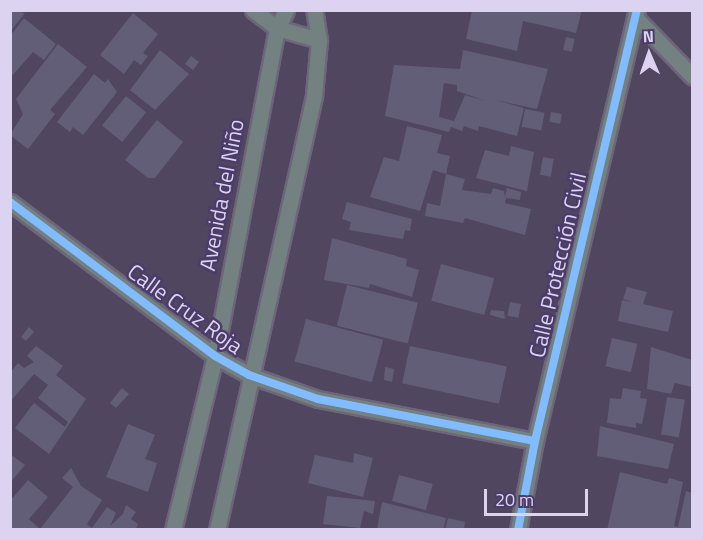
<!DOCTYPE html>
<meta charset="utf-8">
<style>
body{margin:0}
#map{position:relative;width:703px;height:540px;overflow:hidden;background:#504660;font-family:"Titillium Web",sans-serif}
div>[style]{position:absolute}
.building>*{inset:0;background:#625e78;transform-origin:0 0}
.roads{filter:drop-shadow(2px 0 #6d657a) drop-shadow(-2px 0 #6d657a) drop-shadow(0 2px #6d657a) drop-shadow(0 -2px #6d657a)}
.minor>*{height:15px;margin:-7.5px;padding:0 7.5px;transform-origin:7.5px;border-radius:7.5px;background:#748181}
.cycleway>*{height:8px;margin:-4px;padding:0 4px;transform-origin:4px;border-radius:4px;background:#80bcff}
span{translate:-50% -50%;white-space:nowrap;text-align:center;line-height:1.15;-webkit-text-stroke:5px #4c3c6a;paint-order:stroke}
.street-label{font-size:22px;color:#dbd3ef}
.frame{position:absolute;inset:0;border:12px solid #dbd3ef;pointer-events:none}
.north{position:absolute;left:619px;top:24px;width:60px;height:60px;-webkit-text-stroke:4px #4c3c6a;paint-order:stroke;rotate:358deg;font-size:16px;font-weight:700;line-height:24px;text-align:center;color:#dbd3ef}
.north::after{content:'';display:block;margin:auto;width:21px;height:27px;background:#dbd3ef;clip-path:polygon(50% 0,100% 100%,50% 72%,0 100%)}
.scale{position:absolute;left:484px;top:489px;width:104px;height:27px;box-sizing:border-box;border:3px solid #dbd3ef;border-top:0;padding-left:8px;font-size:18px;line-height:21px;white-space:nowrap;color:#dbd3ef;-webkit-text-stroke:4px #4c3c6a;paint-order:stroke}
</style>
<div id="map">
<div class="building">
<i style="clip-path:polygon(10px 10px,25px 13px,10px 32px)"></i>
<i style="clip-path:polygon(472px 10px,582px 10px,576px 33px,523px 21px,517px 51px,466px 39px)"></i>
<i style="clip-path:polygon(133px 13px,158px 34px,143px 53px,148px 56px,141px 65px,134px 60px,124px 74px,100px 55px)"></i>
<i style="clip-path:polygon(24px 18px,56px 44px,44px 60px,33px 52px,10px 78px,10px 36px)"></i>
<i style="left:566px;top:37px;width:9px;height:13px;rotate:13deg"></i>
<i style="clip-path:polygon(58px 44px,87px 67px,50px 110px,55px 114px,28px 149px,10px 135px,23px 114px,16px 99px)"></i>
<i style="clip-path:polygon(160px 50px,189px 74px,155px 110px,130px 90px)"></i>
<i style="clip-path:polygon(evenodd,463px 50px,548px 69px,537px 109px,496px 100px,524px 108px,517px 136px,479px 126px,478px 131px,464px 126px,462px 131px,451px 127px,449px 132px,385px 116px,394px 65px,460px 69px,463px 50px,444px 83px,457px 85px,457px 91px,486px 101px,465px 95px,454px 121px,439px 117px,444px 83px)"></i>
<i style="left:191px;top:56px;width:10px;height:10px;rotate:37deg"></i>
<i style="clip-path:polygon(94px 74px,105px 83px,108px 79px,117px 92px,83px 135px,73px 127px,70px 132px,57px 122px)"></i>
<i style="left:126px;top:96px;width:26px;height:38px;rotate:39deg"></i>
<i style="left:525px;top:109px;width:20px;height:18px;rotate:11deg"></i>
<i style="left:551px;top:112px;width:11px;height:10px;rotate:10deg"></i>
<i style="clip-path:polygon(157px 120px,183px 142px,155px 178px,148px 178px,125px 160px)"></i>
<i style="clip-path:polygon(407px 126px,442px 135px,437px 153px,450px 156px,446px 174px,433px 170px,420px 211px,370px 197px,384px 157px,399px 161px)"></i>
<i style="clip-path:polygon(511px 146px,534px 152px,527px 191px,476px 178px,485px 150px,509px 156px)"></i>
<i style="left:543px;top:157px;width:11px;height:18px;rotate:10deg"></i>
<i style="clip-path:polygon(446px 174px,465px 179px,462px 190px,491px 194px,493px 188px,504px 191px,505px 197px,507px 188px,521px 192px,520px 200px,506px 198px,505px 203px,531px 209px,525px 235px,465px 218px,463px 223px,425px 216px,427px 203px,440px 206px)"></i>
<i style="clip-path:polygon(347px 202px,412px 219px,410px 231px,405px 230px,403px 239px,349px 230px,351px 222px,342px 219px)"></i>
<i style="clip-path:polygon(332px 238px,407px 259px,406px 266px,419px 270px,412px 297px,370px 284px,369px 288px,324px 280px)"></i>
<i style="left:441px;top:264px;width:55px;height:38px;rotate:15deg"></i>
<i style="left:347px;top:285px;width:73px;height:42px;rotate:14deg"></i>
<i style="clip-path:polygon(627px 287px,647px 292px,643px 304px,673px 311px,668px 332px,618px 321px,622px 300px,633px 302px,623px 299px)"></i>
<i style="left:510px;top:302px;width:11px;height:14px;rotate:10deg"></i>
<i style="clip-path:polygon(491px 310px,504px 311px,505px 319px,490px 315px)"></i>
<i style="left:306px;top:319px;width:80px;height:44px;rotate:15deg"></i>
<i style="clip-path:polygon(29px 327px,34px 332px,26px 341px,21px 337px)"></i>
<i style="left:612px;top:338px;width:26px;height:29px;rotate:13deg"></i>
<i style="clip-path:polygon(36px 346px,63px 366px,56px 375px,86px 399px,49px 454px,15px 428px,34px 403px,65px 427px,68px 422px,38px 398px,48px 385px,34px 374px,10px 402px,10px 373px,18px 363px,24px 368px,34px 362px,27px 356px)"></i>
<i style="left:410px;top:346px;width:99px;height:38px;rotate:12deg"></i>
<i style="clip-path:polygon(651px 347px,692px 360px,692px 387px,675px 383px,671px 394px,647px 389px)"></i>
<i style="clip-path:polygon(385px 367px,394px 369px,392px 382px,384px 380px)"></i>
<i style="clip-path:polygon(122px 388px,129px 394px,116px 408px,110px 403px)"></i>
<i style="clip-path:polygon(623px 388px,641px 391px,640px 398px,647px 399px,642px 424px,636px 423px,636px 428px,607px 423px,610px 398px,621px 399px)"></i>
<i style="left:667px;top:397px;width:18px;height:38px;rotate:9deg"></i>
<i style="clip-path:polygon(128px 424px,155px 435px,145px 459px,157px 463px,148px 492px,106px 477px)"></i>
<i style="clip-path:polygon(600px 426px,674px 444px,668px 469px,597px 456px)"></i>
<i style="clip-path:polygon(354px 453px,373px 458px,363px 497px,308px 483px,315px 455px,353px 463px)"></i>
<i style="clip-path:polygon(10px 454px,25px 465px,10px 483px)"></i>
<i style="clip-path:polygon(71px 468px,81px 486px,102px 500px,87px 524px,92px 528px,107px 507px,116px 513px,110px 526px,123px 514px,126px 505px,136px 512px,131px 519px,138px 524px,135px 530px,10px 530px,10px 501px,28px 480px,48px 497px,29px 519px,40px 529px,73px 487px,62px 478px)"></i>
<i style="clip-path:polygon(620px 472px,667px 484px,669px 478px,683px 482px,674px 526px,678px 527px,686px 491px,692px 493px,692px 530px,607px 530px)"></i>
<i style="left:399px;top:475px;width:35px;height:27px;rotate:15deg"></i>
<i style="clip-path:polygon(327px 496px,375px 501px,373px 514px,364px 511px,360px 528px,323px 524px)"></i>
<i style="clip-path:polygon(382px 502px,446px 518px,443px 530px,377px 530px)"></i>
<i style="clip-path:polygon(448px 518px,465px 522px,464px 530px,445px 530px)"></i>
</div>
<div class="roads">
<div class="minor">
<i style="left:253px;top:10px;width:30px;rotate:37deg"></i>
<i style="left:277px;top:28px;width:44px;rotate:15.9deg"></i>
<i style="left:636px;top:18px;width:81px;rotate:46deg"></i>
<i style="left:10px;top:202px;width:256px;rotate:36.9deg"></i>
<i style="left:215px;top:356px;width:39px;rotate:29deg"></i>
<i style="left:249px;top:375px;width:73px;rotate:19.2deg"></i>
<i style="left:318px;top:399px;width:221px;rotate:11deg"></i>
<i style="left:173px;top:530px;width:179px;rotate:-76.4deg"></i>
<i style="left:215px;top:356px;width:334px;rotate:-79.3deg"></i>
<i style="left:277px;top:28px;width:20px;rotate:-63deg"></i>
<i style="left:217px;top:530px;width:446px;rotate:-77.4deg"></i>
<i style="left:314px;top:95px;width:55px;rotate:-84.8deg"></i>
<i style="left:319px;top:40px;width:30px;rotate:-99deg"></i>
<i style="left:518px;top:530px;width:91px;rotate:-79.2deg"></i>
<i style="left:535px;top:441px;width:443px;rotate:-76.7deg"></i>
</div>
</div>
<div class="cycleway">
<i style="left:10px;top:202px;width:256px;rotate:36.9deg"></i>
<i style="left:215px;top:356px;width:39px;rotate:29deg"></i>
<i style="left:249px;top:375px;width:73px;rotate:19.2deg"></i>
<i style="left:318px;top:399px;width:221px;rotate:11deg"></i>
<i style="left:518px;top:530px;width:91px;rotate:-79.2deg"></i>
<i style="left:535px;top:441px;width:443px;rotate:-76.7deg"></i>
</div>
<div class="street-label">
<span style="left:222px;top:195px;rotate:-79deg">Avenida del Niño</span>
<span style="left:558px;top:265px;rotate:-77deg">Calle Protección Civil</span>
<span style="left:185px;top:309px;rotate:36deg">Calle Cruz Roja</span>
</div>
<div class="frame"></div>
<div class="north">N</div>
<div class="scale">20 m</div>
</div>
